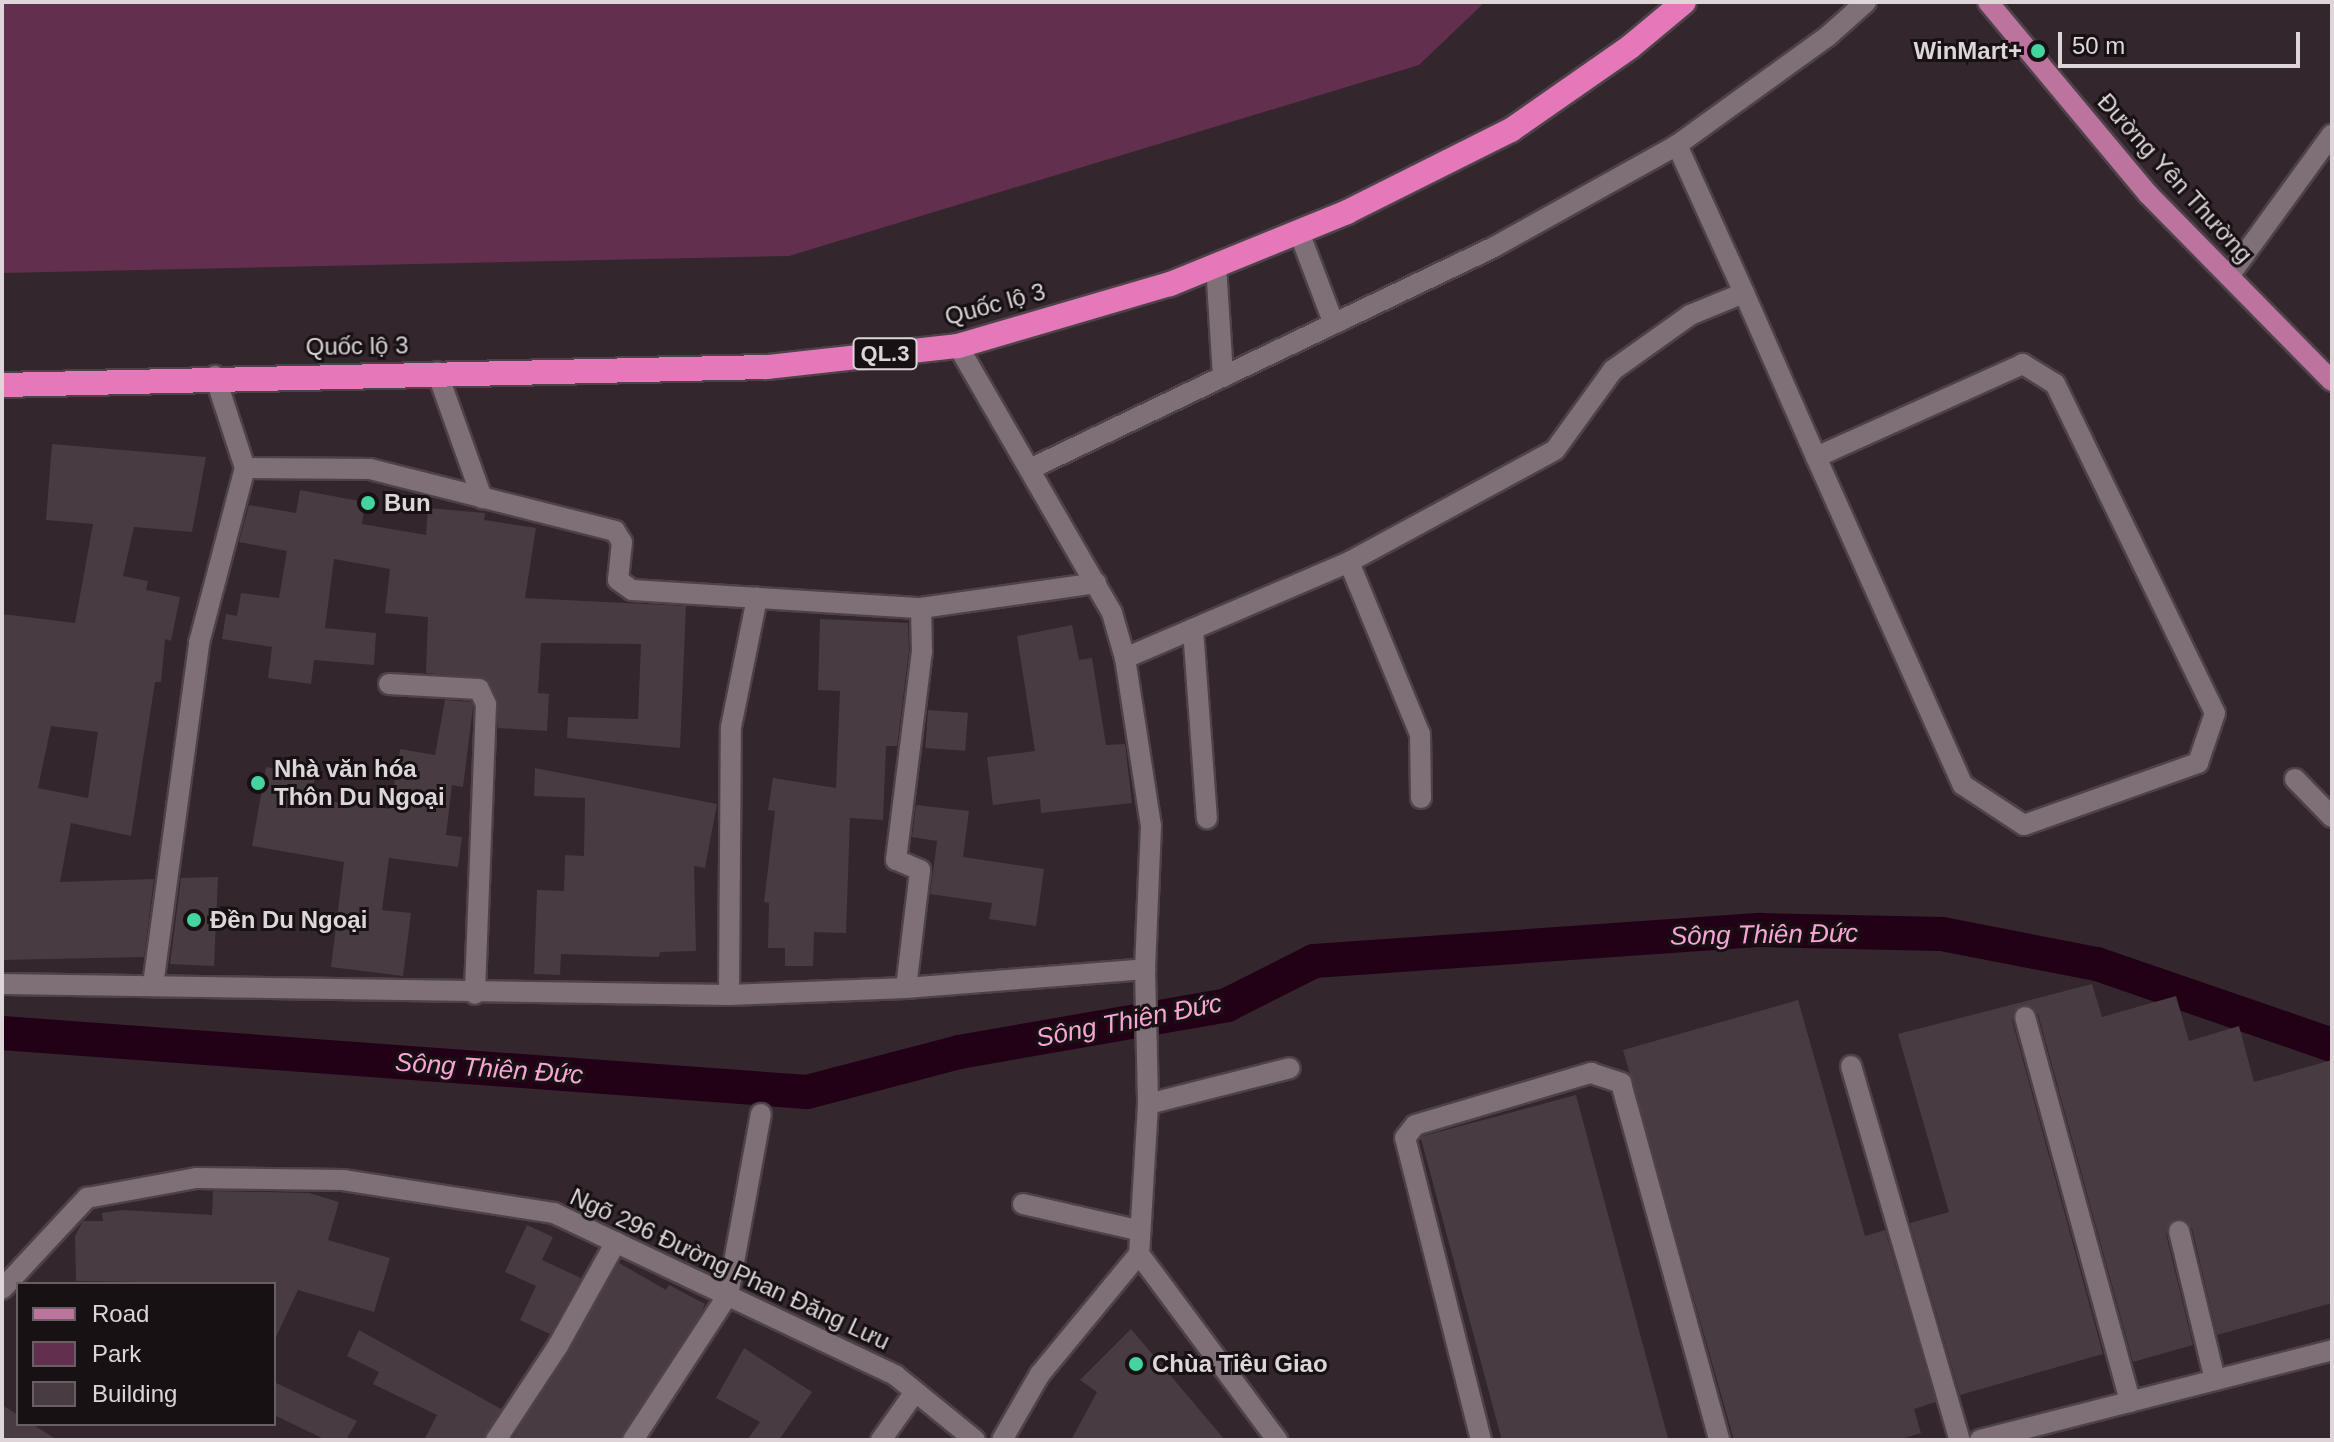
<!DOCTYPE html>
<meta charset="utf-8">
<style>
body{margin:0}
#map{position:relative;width:2334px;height:1442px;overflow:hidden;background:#33262d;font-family:Helvetica,sans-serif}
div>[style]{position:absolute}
.green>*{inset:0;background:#632f4e}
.canal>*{height:34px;margin:-17px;padding:0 17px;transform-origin:17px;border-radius:17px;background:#220116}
.building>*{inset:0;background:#493b42;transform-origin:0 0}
.roads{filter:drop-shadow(2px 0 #4d4248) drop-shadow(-2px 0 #4d4248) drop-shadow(0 2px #4d4248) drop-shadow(0 -2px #4d4248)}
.minor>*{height:20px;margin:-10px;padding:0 10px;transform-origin:10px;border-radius:10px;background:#7f6f77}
.major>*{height:20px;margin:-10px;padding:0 10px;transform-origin:10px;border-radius:10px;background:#bc749f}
.highway>*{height:24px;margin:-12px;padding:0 12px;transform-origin:12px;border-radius:12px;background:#e478b9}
.dots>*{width:22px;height:22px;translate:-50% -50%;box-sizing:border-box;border:4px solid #171114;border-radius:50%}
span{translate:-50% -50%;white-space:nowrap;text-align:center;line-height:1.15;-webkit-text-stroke:6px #171114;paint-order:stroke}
.shield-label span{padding:2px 6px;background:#171114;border:2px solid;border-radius:6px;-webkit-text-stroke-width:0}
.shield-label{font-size:22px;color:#ded5d9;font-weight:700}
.poi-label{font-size:24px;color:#ded5d9;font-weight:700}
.right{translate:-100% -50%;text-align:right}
.left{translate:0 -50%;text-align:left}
.street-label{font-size:24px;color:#ded5d9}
.water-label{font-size:26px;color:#f9a4d5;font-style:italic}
.frame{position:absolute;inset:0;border:4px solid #ded5d9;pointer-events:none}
.legend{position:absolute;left:16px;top:1282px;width:260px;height:144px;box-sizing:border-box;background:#171114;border:2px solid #675f63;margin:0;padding:10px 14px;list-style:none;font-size:24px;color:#ded5d9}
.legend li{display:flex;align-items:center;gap:16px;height:40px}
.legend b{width:40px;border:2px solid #675f63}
.scale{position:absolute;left:2058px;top:32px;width:242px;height:36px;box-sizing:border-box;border:4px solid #ded5d9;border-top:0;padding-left:10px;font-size:24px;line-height:28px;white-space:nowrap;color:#ded5d9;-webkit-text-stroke:6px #171114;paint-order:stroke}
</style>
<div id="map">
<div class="green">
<i style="clip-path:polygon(2px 2px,1485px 2px,1419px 65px,789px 256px,2px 273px)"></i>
</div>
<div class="canal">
<i style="left:2px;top:1033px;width:807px;rotate:4.19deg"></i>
<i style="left:807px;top:1092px;width:157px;rotate:-14.7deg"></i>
<i style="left:959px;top:1052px;width:272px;rotate:-9.9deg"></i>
<i style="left:1227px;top:1005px;width:97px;rotate:-26.8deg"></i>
<i style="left:1314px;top:961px;width:448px;rotate:-4deg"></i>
<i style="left:1761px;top:930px;width:181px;rotate:1.3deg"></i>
<i style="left:1942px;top:934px;width:158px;rotate:11deg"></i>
<i style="left:2097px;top:964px;width:249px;rotate:19deg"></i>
</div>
<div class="building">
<i style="clip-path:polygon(evenodd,52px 444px,206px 457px,192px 532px,134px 527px,123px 576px,148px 581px,146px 590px,180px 597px,171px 641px,165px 639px,161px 682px,155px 682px,131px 836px,71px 823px,60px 882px,154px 879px,144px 957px,2px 960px,2px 614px,75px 623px,93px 524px,46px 520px,52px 444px,51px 726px,98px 732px,88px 798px,38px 788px,51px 726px)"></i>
<i style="clip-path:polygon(300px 490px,365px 502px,362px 524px,426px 535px,428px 508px,485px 513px,484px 520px,536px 528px,525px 598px,686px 606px,680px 748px,567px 738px,568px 717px,638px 719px,641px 644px,541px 643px,538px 693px,549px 694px,547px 731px,498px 728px,498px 699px,487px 679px,426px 673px,428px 617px,385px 613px,390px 569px,334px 559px,325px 628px,376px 633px,374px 665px,314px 660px,311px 684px,268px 678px,272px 647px,222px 639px,226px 614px,237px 616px,241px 593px,279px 598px,287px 551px,239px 542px,249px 505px,296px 513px)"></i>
<i style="clip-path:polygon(820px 619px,908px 623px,909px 651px,897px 746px,886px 746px,883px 820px,850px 818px,846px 933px,814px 932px,813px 966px,785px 966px,785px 948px,768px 948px,769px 903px,764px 902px,775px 811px,768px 810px,773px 778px,836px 788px,840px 691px,818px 690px)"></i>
<i style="clip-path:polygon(1072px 625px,1079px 660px,1092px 658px,1106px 745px,1125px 744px,1132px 803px,1041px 813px,1040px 799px,993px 805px,987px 757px,1035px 751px,1017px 636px)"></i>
<i style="clip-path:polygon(445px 700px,471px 702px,473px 707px,463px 787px,452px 785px,446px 835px,462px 837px,458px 867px,389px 858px,382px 910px,411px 913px,403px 976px,331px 967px,344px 862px,252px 846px,266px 767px,315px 776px,311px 799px,390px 809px,400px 749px,435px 755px)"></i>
<i style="left:928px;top:710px;width:40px;height:38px;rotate:4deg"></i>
<i style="clip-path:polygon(535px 768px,717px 804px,705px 868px,694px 866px,696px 951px,660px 952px,659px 957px,561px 954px,560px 975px,534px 974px,537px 890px,564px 891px,565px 855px,584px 856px,585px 798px,534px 796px)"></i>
<i style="clip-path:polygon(916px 805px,969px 811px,963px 857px,1044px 869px,1036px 926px,989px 919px,992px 903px,930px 894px,937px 841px,912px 837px)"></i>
<i style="clip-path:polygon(218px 877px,214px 966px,170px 964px,181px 878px)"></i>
<i style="clip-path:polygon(2092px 984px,2102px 1017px,2176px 996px,2189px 1041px,2239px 1026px,2254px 1082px,2332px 1060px,2332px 1303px,2217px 1335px,2192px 1228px,2175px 1219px,2166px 1234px,2193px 1345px,2133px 1362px,2038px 1014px,2022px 1004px,2012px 1020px,2103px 1354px,1960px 1395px,1910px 1223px,1949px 1212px,1898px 1034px)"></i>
<i style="clip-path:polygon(1798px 1000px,1865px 1236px,1885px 1230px,1936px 1402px,1914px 1409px,1921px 1433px,1898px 1440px,1734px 1440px,1623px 1050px)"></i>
<i style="left:1576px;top:1095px;width:358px;height:161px;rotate:75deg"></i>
<i style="clip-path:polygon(213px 1191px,309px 1193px,339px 1202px,328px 1240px,390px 1258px,374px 1312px,298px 1290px,274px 1341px,274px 1284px,76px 1281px,75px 1236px,83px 1221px,103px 1221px,102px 1213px,122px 1210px,212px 1215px)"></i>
<i style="clip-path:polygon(527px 1225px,553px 1237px,542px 1260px,581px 1278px,550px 1334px,520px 1320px,536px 1286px,505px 1272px)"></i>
<i style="clip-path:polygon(619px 1263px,666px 1290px,669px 1285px,705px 1304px,701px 1313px,620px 1440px,512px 1440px)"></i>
<i style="clip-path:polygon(1131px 1329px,1225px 1440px,1071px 1440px,1097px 1392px,1080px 1380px)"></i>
<i style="clip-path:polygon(359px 1330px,501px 1409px,483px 1440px,424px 1440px,437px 1415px,373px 1384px,379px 1372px,347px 1356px)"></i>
<i style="clip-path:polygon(744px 1348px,812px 1392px,779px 1440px,747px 1440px,760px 1422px,716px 1398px)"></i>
<i style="clip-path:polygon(274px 1382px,357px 1421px,346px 1440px,326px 1440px,274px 1415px)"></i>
<i style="clip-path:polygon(2px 1405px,18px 1415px,18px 1424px,32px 1424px,57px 1440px,2px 1440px)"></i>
</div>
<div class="roads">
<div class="minor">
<i style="left:1677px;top:145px;width:162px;rotate:65.6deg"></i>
<i style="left:1744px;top:293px;width:179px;rotate:66.3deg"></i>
<i style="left:1816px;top:457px;width:359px;rotate:65.9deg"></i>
<i style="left:1963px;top:785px;width:73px;rotate:33.3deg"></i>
<i style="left:2024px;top:825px;width:185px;rotate:-19.6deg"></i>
<i style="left:2198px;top:763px;width:53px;rotate:-71.2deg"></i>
<i style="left:2215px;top:713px;width:366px;rotate:-115.9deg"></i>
<i style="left:2055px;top:384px;width:38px;rotate:-148deg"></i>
<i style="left:2023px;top:364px;width:227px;rotate:155.8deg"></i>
<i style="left:1299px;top:232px;width:98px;rotate:69.2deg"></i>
<i style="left:1216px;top:265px;width:112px;rotate:86.4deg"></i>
<i style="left:2229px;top:276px;width:175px;rotate:-54deg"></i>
<i style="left:958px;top:346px;width:308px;rotate:60deg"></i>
<i style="left:1112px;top:613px;width:47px;rotate:73.9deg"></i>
<i style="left:1125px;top:658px;width:170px;rotate:81.2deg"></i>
<i style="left:1151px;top:826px;width:143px;rotate:92.4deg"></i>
<i style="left:1145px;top:969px;width:135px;rotate:88.7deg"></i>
<i style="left:1148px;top:1104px;width:150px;rotate:93.4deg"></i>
<i style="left:1139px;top:1254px;width:156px;rotate:129.5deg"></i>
<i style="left:1040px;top:1374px;width:76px;rotate:119.9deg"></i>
<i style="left:437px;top:372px;width:134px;rotate:70.3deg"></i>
<i style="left:245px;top:468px;width:125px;rotate:0.5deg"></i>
<i style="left:370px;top:469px;width:253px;rotate:14.2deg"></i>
<i style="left:615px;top:531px;width:13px;rotate:58deg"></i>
<i style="left:622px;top:542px;width:38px;rotate:96deg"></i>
<i style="left:618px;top:580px;width:17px;rotate:36deg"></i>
<i style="left:632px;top:590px;width:290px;rotate:3.6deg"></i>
<i style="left:921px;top:608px;width:177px;rotate:-8.1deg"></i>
<i style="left:1032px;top:468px;width:512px;rotate:-25.56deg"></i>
<i style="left:1494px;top:247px;width:210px;rotate:-29.1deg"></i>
<i style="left:1677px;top:145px;width:186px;rotate:-35.8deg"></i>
<i style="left:1828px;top:36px;width:51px;rotate:-41.8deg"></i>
<i style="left:1349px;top:562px;width:186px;rotate:67.6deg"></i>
<i style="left:1420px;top:734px;width:64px;rotate:89.1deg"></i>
<i style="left:1193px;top:629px;width:190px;rotate:85.8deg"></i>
<i style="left:1125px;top:658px;width:244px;rotate:-23.2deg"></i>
<i style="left:1349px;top:562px;width:234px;rotate:-28.5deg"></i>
<i style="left:1555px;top:450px;width:99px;rotate:-54.1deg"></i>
<i style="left:1613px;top:370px;width:95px;rotate:-35.5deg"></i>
<i style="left:1690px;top:315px;width:58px;rotate:-22.2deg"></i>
<i style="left:389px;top:684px;width:90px;rotate:3.2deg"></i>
<i style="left:479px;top:689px;width:17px;rotate:65deg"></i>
<i style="left:486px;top:704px;width:290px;rotate:92.2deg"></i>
<i style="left:2295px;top:779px;width:53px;rotate:45.8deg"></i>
<i style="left:2px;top:984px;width:727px;rotate:0.87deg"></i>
<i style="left:729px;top:995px;width:177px;rotate:-2.3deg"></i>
<i style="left:906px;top:988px;width:240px;rotate:-4.5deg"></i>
<i style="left:153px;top:985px;width:345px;rotate:-82.3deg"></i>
<i style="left:199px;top:643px;width:181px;rotate:-75.3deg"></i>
<i style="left:245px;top:468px;width:97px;rotate:-108.1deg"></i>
<i style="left:906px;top:988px;width:119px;rotate:-83.2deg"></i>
<i style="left:920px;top:870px;width:26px;rotate:-157deg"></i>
<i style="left:896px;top:860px;width:210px;rotate:-82.9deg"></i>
<i style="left:922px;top:652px;width:44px;rotate:-91.3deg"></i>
<i style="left:729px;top:995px;width:268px;rotate:-89.6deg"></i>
<i style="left:731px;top:727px;width:132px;rotate:-78.6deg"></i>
<i style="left:2025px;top:1017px;width:399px;rotate:74.7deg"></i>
<i style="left:1851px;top:1066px;width:390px;rotate:73.8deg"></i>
<i style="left:1148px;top:1104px;width:146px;rotate:-14.2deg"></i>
<i style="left:1023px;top:1204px;width:117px;rotate:12.8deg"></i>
<i style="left:2179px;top:1231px;width:153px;rotate:76.4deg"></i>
<i style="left:1139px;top:1254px;width:232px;rotate:53.4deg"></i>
<i style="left:2px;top:1289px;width:125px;rotate:-47deg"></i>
<i style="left:87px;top:1198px;width:111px;rotate:-10.4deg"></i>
<i style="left:196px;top:1178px;width:147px;rotate:0.8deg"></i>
<i style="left:343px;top:1180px;width:214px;rotate:8.9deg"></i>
<i style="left:554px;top:1213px;width:378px;rotate:25.4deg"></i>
<i style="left:895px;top:1375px;width:103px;rotate:39.1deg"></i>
<i style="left:496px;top:1440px;width:113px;rotate:-56.6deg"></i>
<i style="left:558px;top:1346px;width:119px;rotate:-60.9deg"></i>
<i style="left:633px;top:1440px;width:173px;rotate:-56.8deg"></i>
<i style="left:728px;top:1295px;width:184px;rotate:-79.7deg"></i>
<i style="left:881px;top:1440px;width:59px;rotate:-54.7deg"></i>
<i style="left:1481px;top:1440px;width:311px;rotate:-104.1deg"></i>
<i style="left:1405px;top:1138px;width:16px;rotate:-52deg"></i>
<i style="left:1415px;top:1125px;width:184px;rotate:-16.5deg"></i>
<i style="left:1591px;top:1073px;width:32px;rotate:18deg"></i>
<i style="left:1621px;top:1083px;width:370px;rotate:74.6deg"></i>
<i style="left:1980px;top:1440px;width:363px;rotate:-14.3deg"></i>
</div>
<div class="major">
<i style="left:1988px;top:2px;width:250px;rotate:50.2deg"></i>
<i style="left:2148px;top:194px;width:262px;rotate:45.5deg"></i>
</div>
<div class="highway">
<i style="left:2px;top:385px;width:765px;rotate:-1.35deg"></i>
<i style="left:767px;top:367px;width:192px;rotate:-6.3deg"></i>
<i style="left:958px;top:346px;width:221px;rotate:-16.3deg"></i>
<i style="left:1170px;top:284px;width:191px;rotate:-22.1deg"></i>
<i style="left:1347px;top:212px;width:183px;rotate:-26.6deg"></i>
<i style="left:1511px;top:130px;width:145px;rotate:-34.9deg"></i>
<i style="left:1630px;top:47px;width:70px;rotate:-39.8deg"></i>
</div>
</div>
<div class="dots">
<i style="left:2038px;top:51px;background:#43d4a0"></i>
<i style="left:368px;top:503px;background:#43d4a0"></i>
<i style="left:258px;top:783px;background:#43d4a0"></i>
<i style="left:194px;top:920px;background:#43d4a0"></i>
<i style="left:1136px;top:1364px;background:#43d4a0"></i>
</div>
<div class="shield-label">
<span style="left:885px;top:354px">QL.3</span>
</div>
<div class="poi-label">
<span class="right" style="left:2022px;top:51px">WinMart+</span>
<span class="left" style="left:384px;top:503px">Bun</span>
<span class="left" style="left:274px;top:783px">Nhà văn hóa<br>Thôn Du Ngoại</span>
<span class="left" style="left:210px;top:920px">Đền Du Ngoại</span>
<span class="left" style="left:1152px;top:1364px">Chùa Tiêu Giao</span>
</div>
<div class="street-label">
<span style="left:2175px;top:178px;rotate:48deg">Đường Yên Thường</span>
<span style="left:995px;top:304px;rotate:-15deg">Quốc lộ 3</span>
<span style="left:357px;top:346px;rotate:-1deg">Quốc lộ 3</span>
<span style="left:730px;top:1269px;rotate:25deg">Ngõ 296 Đường Phan Đăng Lưu</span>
</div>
<div class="water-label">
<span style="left:1764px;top:935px;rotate:-1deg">Sông Thiên Đức</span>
<span style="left:1129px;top:1021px;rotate:-11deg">Sông Thiên Đức</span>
<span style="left:489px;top:1069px;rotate:4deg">Sông Thiên Đức</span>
</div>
<div class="frame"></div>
<ul class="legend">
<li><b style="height:10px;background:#bc749f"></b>Road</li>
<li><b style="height:22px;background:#632f4e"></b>Park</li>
<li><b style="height:22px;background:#493b42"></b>Building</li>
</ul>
<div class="scale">50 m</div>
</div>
